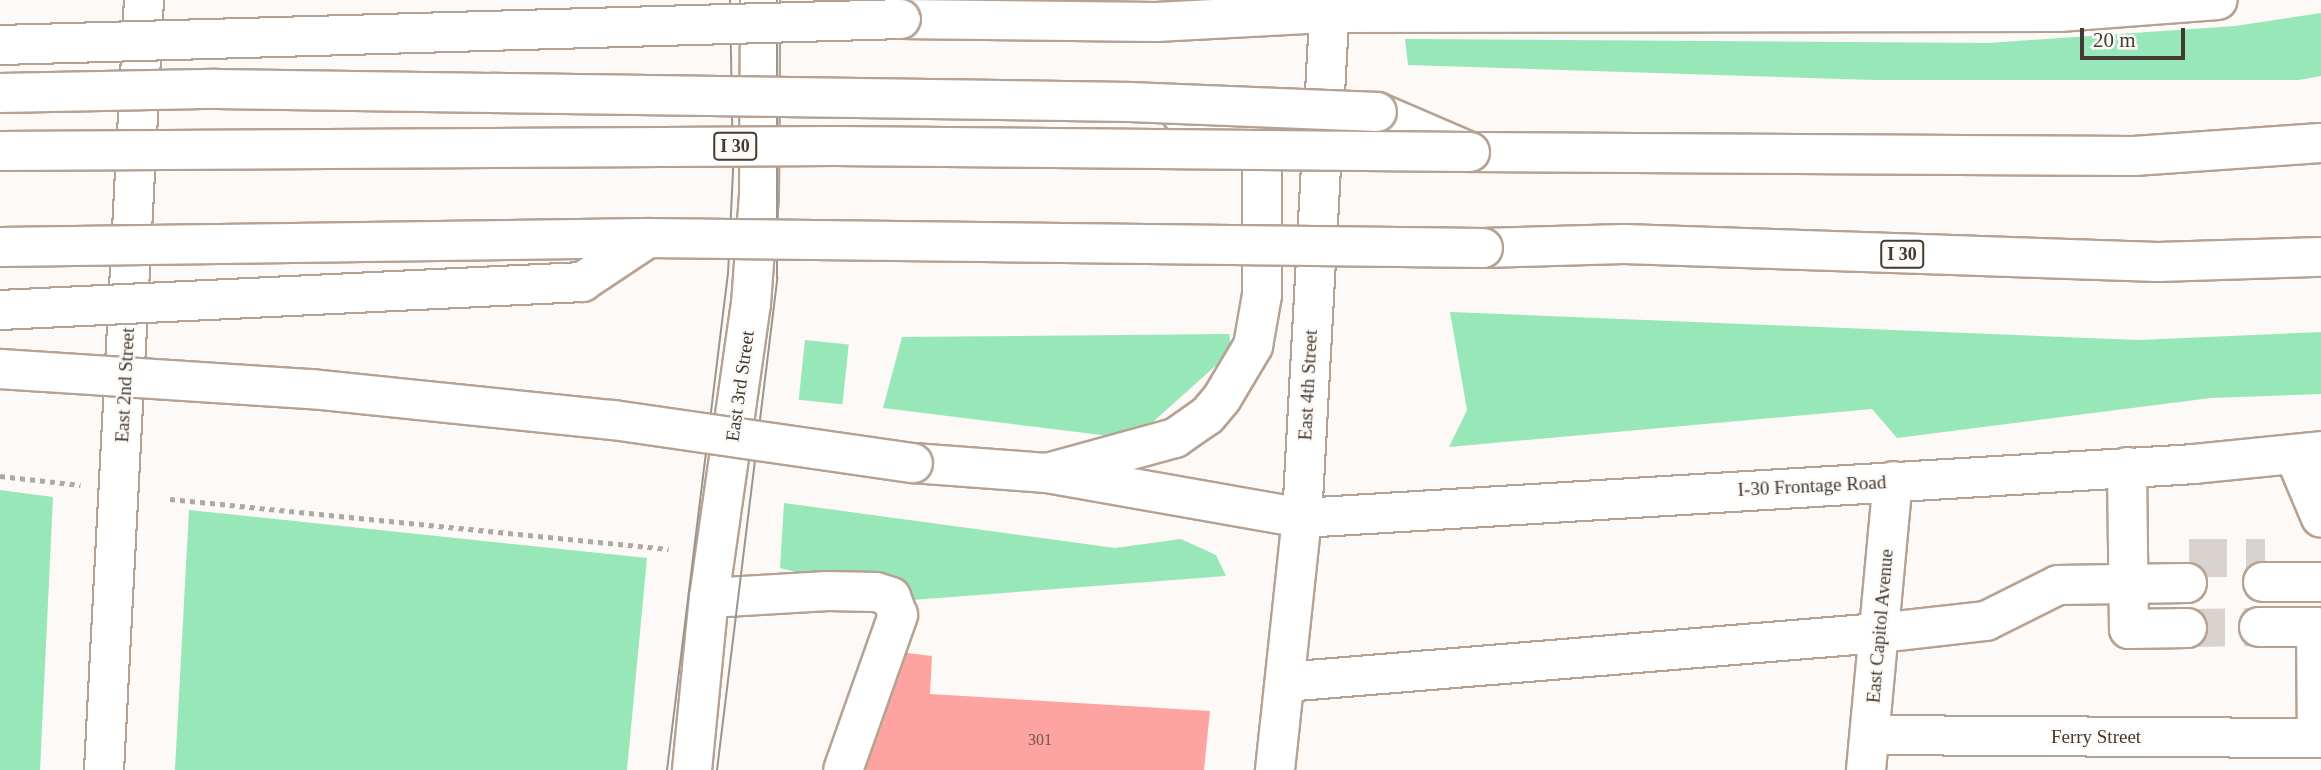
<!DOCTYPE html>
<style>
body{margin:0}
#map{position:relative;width:2321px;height:770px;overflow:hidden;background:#fdf9f6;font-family:Georgia,serif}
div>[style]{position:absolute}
.green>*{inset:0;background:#97e7b8;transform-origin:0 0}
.building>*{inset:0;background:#fda4a3}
.minor-tunnel>*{height:38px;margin-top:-19px;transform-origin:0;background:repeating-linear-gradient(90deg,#d8d3cf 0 38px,transparent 0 57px)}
.path>*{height:4.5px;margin-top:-2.25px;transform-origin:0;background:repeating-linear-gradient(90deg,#afa9a4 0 5px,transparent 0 10px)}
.roads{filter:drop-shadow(2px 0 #b6a293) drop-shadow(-2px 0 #b6a293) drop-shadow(0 2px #b6a293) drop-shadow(0 -2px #b6a293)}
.minor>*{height:38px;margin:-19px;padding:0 19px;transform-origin:19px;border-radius:19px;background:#fff}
.major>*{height:38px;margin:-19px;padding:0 19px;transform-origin:19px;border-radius:19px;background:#fff}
.highway>*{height:38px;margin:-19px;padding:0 19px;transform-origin:19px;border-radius:19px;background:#fff}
.tram>*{height:2px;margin:-1px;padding:0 1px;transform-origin:1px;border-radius:1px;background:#9b958f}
.bridges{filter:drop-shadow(2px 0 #b6a293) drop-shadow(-2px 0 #b6a293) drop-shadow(0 2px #b6a293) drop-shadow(0 -2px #b6a293)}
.highway-bridge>*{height:38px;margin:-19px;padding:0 19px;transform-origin:19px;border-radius:19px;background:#fff}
span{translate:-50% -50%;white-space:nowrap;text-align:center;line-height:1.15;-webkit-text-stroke:5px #fdf9f6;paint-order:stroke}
.number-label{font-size:16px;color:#71544f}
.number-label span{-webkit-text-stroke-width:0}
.shield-label span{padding:2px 5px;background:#fdf9f6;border:2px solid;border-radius:5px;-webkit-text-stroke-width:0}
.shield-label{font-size:18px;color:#423a33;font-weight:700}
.street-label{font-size:19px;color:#423a33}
.scale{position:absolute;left:2080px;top:28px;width:105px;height:32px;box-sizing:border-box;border:4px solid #423a33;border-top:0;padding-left:9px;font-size:21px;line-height:24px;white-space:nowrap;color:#423a33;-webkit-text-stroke:5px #fdf9f6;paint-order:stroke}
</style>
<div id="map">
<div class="green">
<i style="clip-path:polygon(2321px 13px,2321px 76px,2299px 80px,1875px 80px,1408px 65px,1405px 39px,1988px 43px,2235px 26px)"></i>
<i style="clip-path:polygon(1450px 312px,2138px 340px,2321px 332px,2321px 394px,2211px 398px,1897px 438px,1872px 409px,1449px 447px,1467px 410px)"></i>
<i style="clip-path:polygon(1229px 334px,1232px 351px,1134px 439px,883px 408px,902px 337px)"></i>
<i style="left:805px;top:340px;width:44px;height:60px;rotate:6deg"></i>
<i style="clip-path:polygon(0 490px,53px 497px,40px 770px,0 770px)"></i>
<i style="clip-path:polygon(784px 503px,1115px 548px,1181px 539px,1216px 555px,1226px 576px,912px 600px,780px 568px)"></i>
<i style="clip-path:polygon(189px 510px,647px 558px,627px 770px,175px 770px)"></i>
</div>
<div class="building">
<i style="clip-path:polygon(899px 652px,932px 656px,930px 694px,1210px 711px,1204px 770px,864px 770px)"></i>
</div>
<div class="minor-tunnel">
<i style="left:2189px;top:558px;width:76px"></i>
<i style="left:2187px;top:628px;width:72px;rotate:-0.8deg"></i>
</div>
<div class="path">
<i style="left:0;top:476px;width:81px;rotate:6.4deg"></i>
<i style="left:170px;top:499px;width:501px;rotate:5.73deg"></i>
</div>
<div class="roads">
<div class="minor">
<i style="left:2294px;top:454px;width:69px;rotate:67.1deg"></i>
<i style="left:2127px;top:467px;width:162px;rotate:89.3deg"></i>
<i style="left:2129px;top:629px;width:58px;rotate:-1deg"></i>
<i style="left:2263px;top:582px;width:58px"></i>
<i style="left:709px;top:598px;width:119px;rotate:-3.4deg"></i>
<i style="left:828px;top:591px;width:48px;rotate:1.2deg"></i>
<i style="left:876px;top:592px;width:16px;rotate:18deg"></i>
<i style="left:891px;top:597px;width:19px;rotate:69deg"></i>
<i style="left:898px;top:615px;width:164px;rotate:109.5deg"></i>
<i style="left:2259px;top:627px;width:57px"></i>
<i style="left:2316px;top:627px;width:111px;rotate:89.5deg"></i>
<i style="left:1285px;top:682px;width:596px;rotate:-4.72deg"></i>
<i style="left:1879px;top:633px;width:108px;rotate:-6.4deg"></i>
<i style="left:1986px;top:621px;width:80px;rotate:-26.6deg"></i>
<i style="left:2058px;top:585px;width:129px;rotate:-0.9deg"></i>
<i style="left:1871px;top:735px;width:450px;rotate:0.4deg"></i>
<i style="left:104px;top:770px;width:771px;rotate:-87.03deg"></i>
<i style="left:1275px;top:770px;width:253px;rotate:-83.9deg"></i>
<i style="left:1866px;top:770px;width:290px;rotate:-84.7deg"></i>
</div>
<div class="major">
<i style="left:1330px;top:0;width:519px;rotate:93.09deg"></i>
<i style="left:1302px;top:518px;width:894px;rotate:-3.46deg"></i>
<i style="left:2194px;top:464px;width:128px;rotate:-5.8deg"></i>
<i style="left:1330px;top:13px;width:729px;rotate:-0.08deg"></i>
<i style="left:2059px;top:12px;width:159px;rotate:-4.3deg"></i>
<i style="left:692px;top:770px;width:173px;rotate:-84.4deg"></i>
<i style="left:709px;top:598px;width:297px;rotate:-81.9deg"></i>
<i style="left:751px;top:304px;width:108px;rotate:-85.8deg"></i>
<i style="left:759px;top:196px;width:196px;rotate:-89.7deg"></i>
</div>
<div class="highway">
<i style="left:901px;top:19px;width:255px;rotate:0.7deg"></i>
<i style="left:1156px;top:22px;width:174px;rotate:-3deg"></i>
<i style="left:1377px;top:112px;width:101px;rotate:23.3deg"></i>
<i style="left:1470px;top:152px;width:664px;rotate:0.35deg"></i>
<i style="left:2134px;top:156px;width:187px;rotate:-4deg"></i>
<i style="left:1483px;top:248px;width:141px;rotate:-1.6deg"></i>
<i style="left:1624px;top:244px;width:534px;rotate:1.93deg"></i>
<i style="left:2158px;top:262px;width:163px;rotate:-1.8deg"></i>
<i style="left:913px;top:463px;width:134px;rotate:4.3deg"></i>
<i style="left:1047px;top:473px;width:259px;rotate:10deg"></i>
<i style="left:1047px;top:473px;width:133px;rotate:-15.3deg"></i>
<i style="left:1175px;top:438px;width:39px;rotate:-35deg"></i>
<i style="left:1207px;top:416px;width:23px;rotate:-50deg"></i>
<i style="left:1222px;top:398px;width:61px;rotate:-59.2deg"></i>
<i style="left:1253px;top:346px;width:52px;rotate:-80deg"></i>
<i style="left:1262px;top:295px;width:133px;rotate:-90deg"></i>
<i style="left:1262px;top:162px;width:22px;rotate:-108deg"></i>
<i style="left:1255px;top:141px;width:18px;rotate:-137deg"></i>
<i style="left:1242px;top:129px;width:37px;rotate:-161deg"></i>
<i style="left:1207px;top:117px;width:26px;rotate:-173deg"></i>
</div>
</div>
<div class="tram">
<i style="left:667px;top:770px;width:500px;rotate:-83deg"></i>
<i style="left:728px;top:274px;width:104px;rotate:-87.2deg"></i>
<i style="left:733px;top:170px;width:170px;rotate:-91deg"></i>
<i style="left:717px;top:770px;width:496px;rotate:-83deg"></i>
<i style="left:777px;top:278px;width:278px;rotate:-90deg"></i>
</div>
<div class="bridges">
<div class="highway-bridge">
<i style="left:0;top:45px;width:901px;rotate:-1.65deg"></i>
<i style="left:0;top:93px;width:216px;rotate:-1.1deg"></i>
<i style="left:216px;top:89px;width:914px;rotate:0.81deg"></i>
<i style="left:1130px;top:102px;width:247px;rotate:2.3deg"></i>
<i style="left:0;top:151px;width:834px;rotate:-0.34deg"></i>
<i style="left:834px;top:146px;width:636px;rotate:0.54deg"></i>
<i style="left:0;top:247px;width:648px;rotate:-0.8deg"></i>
<i style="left:648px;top:238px;width:835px;rotate:0.69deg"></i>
<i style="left:0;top:310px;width:583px;rotate:-2.75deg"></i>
<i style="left:582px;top:282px;width:79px;rotate:-33.7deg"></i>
<i style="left:0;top:369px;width:313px;rotate:3.7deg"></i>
<i style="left:312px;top:389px;width:303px;rotate:5.9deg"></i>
<i style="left:613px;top:420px;width:303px;rotate:8.2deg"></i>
</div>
</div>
<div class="number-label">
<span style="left:1040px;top:740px">301</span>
</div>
<div class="shield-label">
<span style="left:735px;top:146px">I 30</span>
<span style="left:1902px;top:254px">I 30</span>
</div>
<div class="street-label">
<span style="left:125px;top:385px;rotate:-87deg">East 2nd Street</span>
<span style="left:1308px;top:385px;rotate:-87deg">East 4th Street</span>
<span style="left:740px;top:386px;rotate:-82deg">East 3rd Street</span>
<span style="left:1812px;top:486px;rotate:-3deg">I-30 Frontage Road</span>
<span style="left:1880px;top:626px;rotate:-85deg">East Capitol Avenue</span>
<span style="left:2096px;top:737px">Ferry Street</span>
</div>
<div class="scale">20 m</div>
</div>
